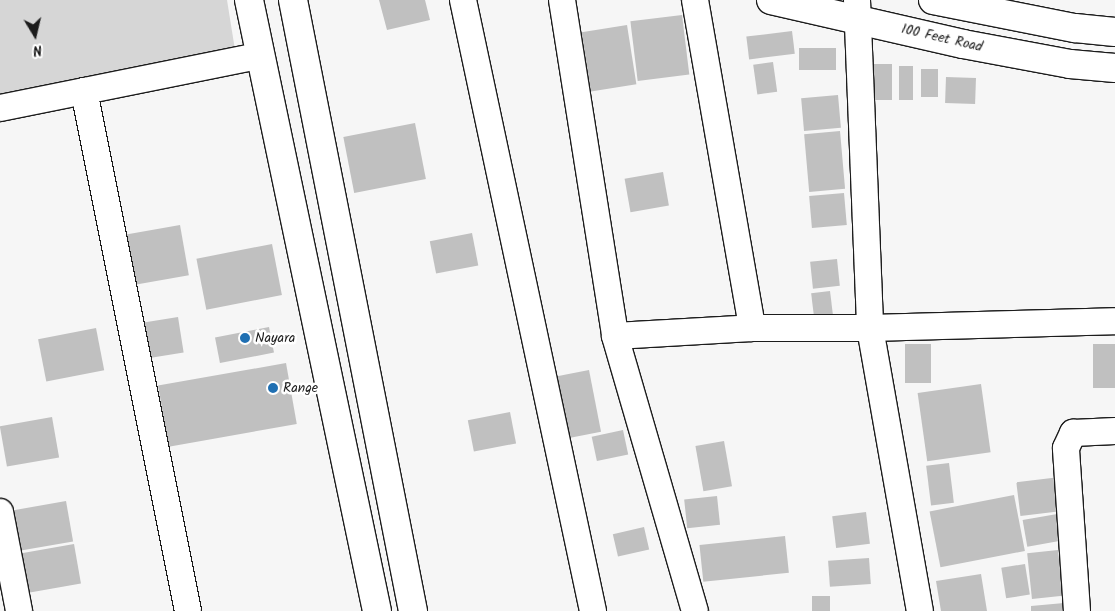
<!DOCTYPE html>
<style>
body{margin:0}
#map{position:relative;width:1115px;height:611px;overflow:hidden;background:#f6f6f6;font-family:Kalam,sans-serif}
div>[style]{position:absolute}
.green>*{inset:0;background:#d6d6d6}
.building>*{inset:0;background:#c0c0c0;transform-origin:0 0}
.roads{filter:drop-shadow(1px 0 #1c1c1c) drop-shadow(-1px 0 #1c1c1c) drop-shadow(0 1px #1c1c1c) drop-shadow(0 -1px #1c1c1c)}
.minor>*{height:26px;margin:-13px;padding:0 13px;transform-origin:13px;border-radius:13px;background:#fff}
.major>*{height:28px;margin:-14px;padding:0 14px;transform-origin:14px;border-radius:14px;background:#fff}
.dots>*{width:14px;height:14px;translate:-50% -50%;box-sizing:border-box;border:2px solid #fff;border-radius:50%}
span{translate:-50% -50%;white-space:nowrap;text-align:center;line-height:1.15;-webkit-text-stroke:5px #fff;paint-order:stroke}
.street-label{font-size:14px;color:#1c1c1c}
.poi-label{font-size:14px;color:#1c1c1c}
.left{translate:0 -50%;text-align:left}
.north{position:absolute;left:10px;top:10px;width:50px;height:50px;-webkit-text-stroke:4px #fff;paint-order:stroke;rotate:171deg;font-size:14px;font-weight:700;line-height:20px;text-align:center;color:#1c1c1c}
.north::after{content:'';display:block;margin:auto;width:18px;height:22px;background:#1c1c1c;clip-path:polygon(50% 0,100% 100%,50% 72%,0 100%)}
</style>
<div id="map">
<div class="green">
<i style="clip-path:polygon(0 0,227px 0,235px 50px,0 97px)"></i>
</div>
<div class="building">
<i style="clip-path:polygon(379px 0,425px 0,430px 20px,387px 30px)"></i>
<i style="left:682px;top:15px;width:60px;height:52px;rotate:83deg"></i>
<i style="left:627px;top:25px;width:60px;height:46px;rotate:81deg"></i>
<i style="left:792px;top:31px;width:23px;height:46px;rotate:83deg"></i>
<i style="left:836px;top:48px;width:22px;height:37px;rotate:90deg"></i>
<i style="left:773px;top:62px;width:30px;height:20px;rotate:82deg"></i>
<i style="left:864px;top:64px;width:28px;height:36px"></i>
<i style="left:899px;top:66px;width:14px;height:34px"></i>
<i style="left:921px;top:69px;width:17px;height:28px"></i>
<i style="left:946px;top:77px;width:30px;height:26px;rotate:2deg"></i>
<i style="left:838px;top:95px;width:33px;height:37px;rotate:85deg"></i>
<i style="left:415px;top:123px;width:57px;height:73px;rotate:79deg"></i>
<i style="left:840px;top:131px;width:58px;height:36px;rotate:85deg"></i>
<i style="left:663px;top:172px;width:34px;height:39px;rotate:80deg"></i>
<i style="left:844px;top:193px;width:32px;height:35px;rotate:85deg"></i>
<i style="left:180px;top:225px;width:51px;height:59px;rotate:80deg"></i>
<i style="left:472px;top:233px;width:33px;height:43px;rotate:79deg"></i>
<i style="left:272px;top:244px;width:52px;height:77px;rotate:79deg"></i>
<i style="left:837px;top:259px;width:27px;height:27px;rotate:84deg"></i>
<i style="left:830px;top:291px;width:25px;height:19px;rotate:83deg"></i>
<i style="left:178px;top:317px;width:36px;height:44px;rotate:81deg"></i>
<i style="left:269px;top:327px;width:26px;height:55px;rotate:79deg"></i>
<i style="left:96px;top:328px;width:43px;height:59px;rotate:79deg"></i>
<i style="left:905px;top:344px;width:26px;height:39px"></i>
<i style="left:1115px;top:344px;width:44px;height:22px;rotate:90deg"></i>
<i style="left:286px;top:363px;width:62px;height:130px;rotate:80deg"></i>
<i style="left:589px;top:370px;width:63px;height:39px;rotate:79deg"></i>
<i style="left:981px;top:384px;width:69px;height:64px;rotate:82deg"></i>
<i style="left:510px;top:412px;width:32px;height:43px;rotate:79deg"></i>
<i style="left:52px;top:417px;width:41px;height:53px;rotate:80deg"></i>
<i style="left:623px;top:430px;width:25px;height:32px;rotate:78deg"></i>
<i style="left:724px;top:441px;width:46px;height:29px;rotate:80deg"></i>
<i style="left:949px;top:463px;width:40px;height:23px;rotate:83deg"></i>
<i style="left:1060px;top:477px;width:34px;height:44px;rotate:83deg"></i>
<i style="left:1014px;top:495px;width:57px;height:86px;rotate:79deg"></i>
<i style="left:717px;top:496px;width:29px;height:33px;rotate:84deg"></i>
<i style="left:66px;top:501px;width:41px;height:59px;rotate:80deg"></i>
<i style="left:866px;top:512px;width:32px;height:34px;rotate:83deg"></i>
<i style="left:1063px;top:513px;width:27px;height:41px;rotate:80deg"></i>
<i style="left:644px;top:527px;width:23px;height:32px;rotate:77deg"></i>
<i style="left:785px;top:536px;width:37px;height:86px;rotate:84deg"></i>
<i style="left:74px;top:544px;width:40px;height:59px;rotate:80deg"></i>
<i style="left:1058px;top:550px;width:46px;height:31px;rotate:84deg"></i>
<i style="left:869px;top:558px;width:26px;height:41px;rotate:86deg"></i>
<i style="left:1025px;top:564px;width:31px;height:24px;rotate:81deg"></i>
<i style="clip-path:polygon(981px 574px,987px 611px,941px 611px,936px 581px)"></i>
<i style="left:812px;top:596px;width:18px;height:15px"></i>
<i style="clip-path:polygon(1064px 603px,1064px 611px,1031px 611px,1031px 606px)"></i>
</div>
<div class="roads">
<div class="minor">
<i style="left:463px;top:0;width:625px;rotate:77.99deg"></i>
<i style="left:562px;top:0;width:340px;rotate:81deg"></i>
<i style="left:615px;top:336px;width:286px;rotate:73.8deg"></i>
<i style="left:695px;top:0;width:333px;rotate:80.1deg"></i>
<i style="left:857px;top:0;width:328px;rotate:87.7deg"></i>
<i style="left:870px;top:328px;width:287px;rotate:80deg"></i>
<i style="left:84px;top:91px;width:530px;rotate:78.69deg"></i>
<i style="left:0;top:108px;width:264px;rotate:-11.4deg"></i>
<i style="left:615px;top:336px;width:137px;rotate:-3.3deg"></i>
<i style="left:752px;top:328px;width:118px"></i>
<i style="left:870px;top:328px;width:245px;rotate:-1.6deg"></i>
<i style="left:0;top:512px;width:101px;rotate:79.1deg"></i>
<i style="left:1077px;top:611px;width:163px;rotate:-93.9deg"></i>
<i style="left:1066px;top:448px;width:17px;rotate:-65deg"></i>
<i style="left:1073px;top:433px;width:42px;rotate:-2.7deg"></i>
</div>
<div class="major">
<i style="left:249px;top:0;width:624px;rotate:78.17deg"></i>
<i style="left:293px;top:0;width:623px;rotate:78.89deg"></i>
<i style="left:771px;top:0;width:197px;rotate:12.9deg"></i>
<i style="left:963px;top:44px;width:109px;rotate:10.6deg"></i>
<i style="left:1070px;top:64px;width:45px;rotate:5.1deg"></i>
<i style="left:933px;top:0;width:145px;rotate:11.2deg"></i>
<i style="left:1075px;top:28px;width:40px;rotate:5.7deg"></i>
</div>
</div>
<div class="dots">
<i style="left:245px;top:338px;background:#1f6fb2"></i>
<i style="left:273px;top:388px;background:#1f6fb2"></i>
</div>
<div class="street-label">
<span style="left:942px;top:38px;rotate:13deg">100 Feet Road</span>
</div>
<div class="poi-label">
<span class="left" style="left:255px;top:338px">Nayara</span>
<span class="left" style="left:283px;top:388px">Range</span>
</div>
<div class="north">N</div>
</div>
